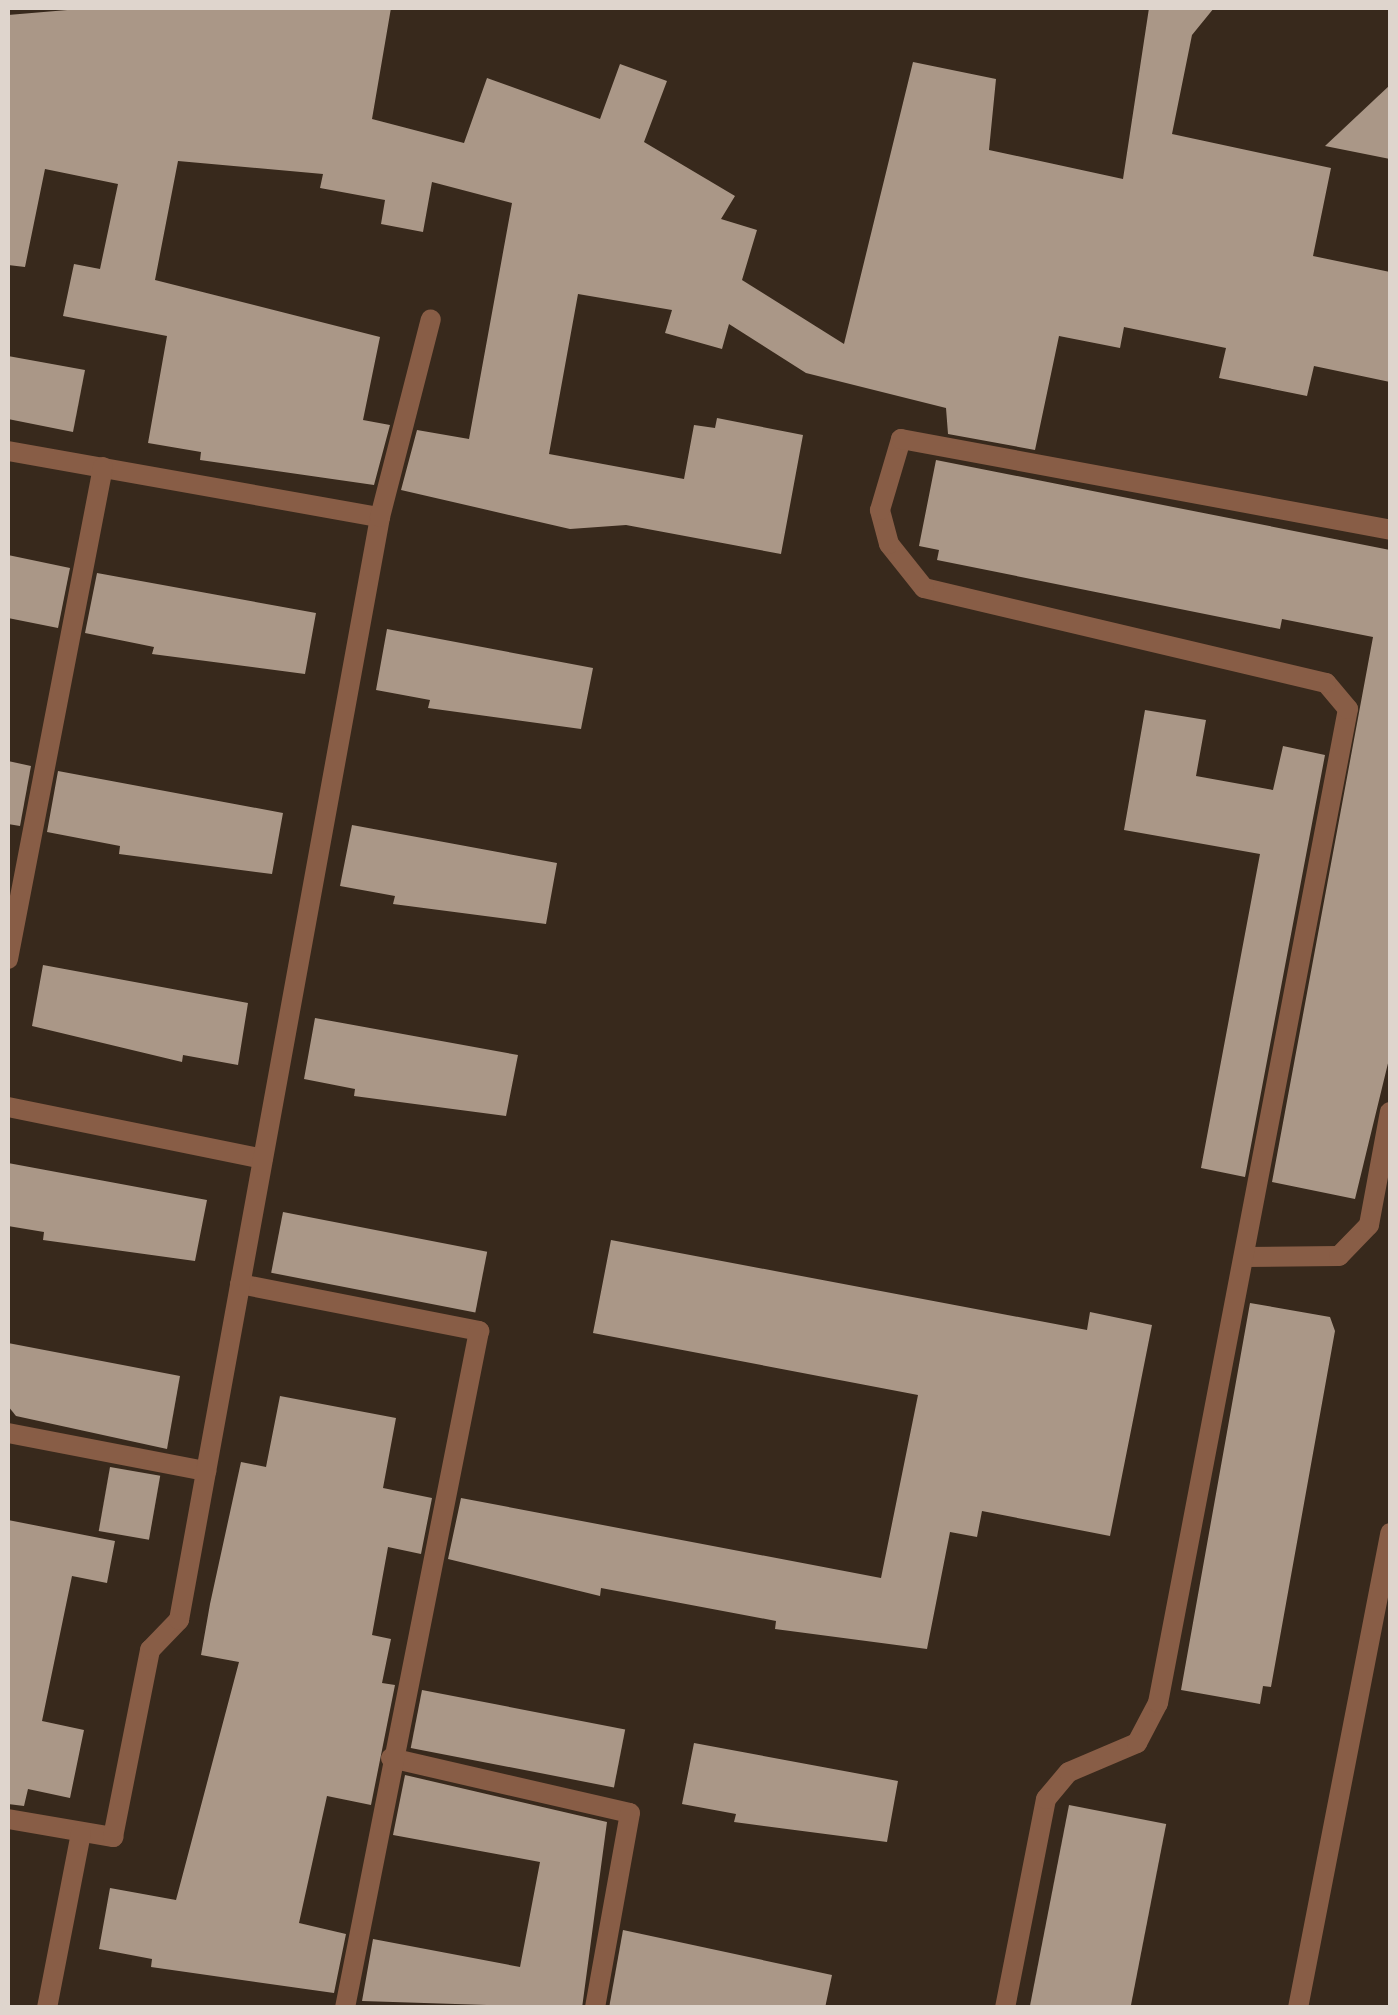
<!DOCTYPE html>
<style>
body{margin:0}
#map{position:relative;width:1398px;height:2015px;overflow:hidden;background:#38291c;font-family:Georgia,serif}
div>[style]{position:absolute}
.building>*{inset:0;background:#aa9787;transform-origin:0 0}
.lane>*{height:20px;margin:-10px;padding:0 10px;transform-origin:10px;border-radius:10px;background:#885d46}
.street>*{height:20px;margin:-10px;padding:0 10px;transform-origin:10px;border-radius:10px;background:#885d46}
span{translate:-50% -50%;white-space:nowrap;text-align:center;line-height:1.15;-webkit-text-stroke:10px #2e2012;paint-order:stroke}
.frame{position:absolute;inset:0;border:10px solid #dfd5cd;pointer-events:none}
</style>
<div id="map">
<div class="building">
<i style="clip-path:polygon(91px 8px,391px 8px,372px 119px,464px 143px,487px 78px,600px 119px,620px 64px,667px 81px,644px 142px,735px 196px,721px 219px,757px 230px,742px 280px,844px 344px,913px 62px,996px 79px,989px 150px,1123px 179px,1149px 8px,1214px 8px,1192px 35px,1172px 134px,1331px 168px,1313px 256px,1390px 272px,1390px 382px,1314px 366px,1307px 396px,1219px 378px,1226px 348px,1124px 327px,1120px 348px,1059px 336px,1035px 450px,948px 434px,946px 408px,806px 373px,729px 324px,722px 349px,665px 333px,672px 310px,578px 294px,549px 454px,684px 479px,694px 425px,715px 428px,717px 418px,803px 435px,781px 554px,626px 525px,570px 529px,401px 490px,417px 430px,469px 439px,512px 203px,432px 182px,423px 232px,381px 224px,385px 200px,320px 188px,323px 174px,178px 161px,155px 280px,380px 337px,363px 420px,390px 425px,374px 485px,200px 460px,201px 452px,148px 443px,167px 336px,63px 316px,74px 264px,100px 269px,118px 184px,45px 169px,25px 267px,8px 265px,8px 15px)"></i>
<i style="clip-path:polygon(1390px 85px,1390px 159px,1325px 146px)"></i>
<i style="clip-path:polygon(8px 356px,85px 370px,73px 432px,8px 419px)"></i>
<i style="clip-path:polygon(936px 460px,1390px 550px,1390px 1055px,1355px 1199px,1272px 1182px,1373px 637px,1282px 619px,1280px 629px,937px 560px,939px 550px,919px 546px)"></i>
<i style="clip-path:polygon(8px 555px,70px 568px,58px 628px,8px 618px)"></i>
<i style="clip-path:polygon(97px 573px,316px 613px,305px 674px,152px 654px,154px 647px,85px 633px)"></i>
<i style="clip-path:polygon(387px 629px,593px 668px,581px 729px,428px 708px,430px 700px,376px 690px)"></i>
<i style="clip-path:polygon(1145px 710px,1206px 720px,1196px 776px,1273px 790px,1283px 746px,1325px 755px,1245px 1177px,1201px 1168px,1260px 854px,1124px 830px)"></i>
<i style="clip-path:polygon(8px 761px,31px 766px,20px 826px,8px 824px)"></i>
<i style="clip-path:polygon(58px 771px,283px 813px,272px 874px,119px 854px,120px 846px,47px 832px)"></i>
<i style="clip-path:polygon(352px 825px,557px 863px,546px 924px,393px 904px,395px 896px,340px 886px)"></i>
<i style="clip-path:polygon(43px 965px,248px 1003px,238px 1065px,183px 1055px,182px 1062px,32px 1026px)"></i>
<i style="clip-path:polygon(315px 1018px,518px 1055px,506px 1116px,354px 1096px,355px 1089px,304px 1079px)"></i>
<i style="clip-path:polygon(8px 1163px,207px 1200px,195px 1261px,43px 1240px,44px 1232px,8px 1226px)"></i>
<i style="left:283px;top:1212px;width:208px;height:62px;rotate:11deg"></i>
<i style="clip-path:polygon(611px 1240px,1087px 1330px,1090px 1312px,1152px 1325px,1110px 1536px,982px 1511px,977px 1537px,950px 1532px,927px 1649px,775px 1629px,776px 1621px,601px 1588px,600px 1596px,448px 1559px,461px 1498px,881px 1578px,918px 1395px,593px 1333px)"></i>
<i style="clip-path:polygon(1250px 1303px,1330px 1317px,1335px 1331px,1271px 1687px,1263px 1686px,1260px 1704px,1181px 1690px)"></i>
<i style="clip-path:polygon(8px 1343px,180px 1376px,167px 1449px,16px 1416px,8px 1406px)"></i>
<i style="clip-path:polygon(280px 1396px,396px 1418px,383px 1488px,432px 1498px,421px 1554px,388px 1547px,372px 1635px,391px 1639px,382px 1683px,395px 1685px,371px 1805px,327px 1796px,299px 1923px,346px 1934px,334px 1993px,151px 1967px,152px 1959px,99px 1949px,110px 1888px,176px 1900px,239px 1662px,201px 1655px,210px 1604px,241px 1462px,266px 1467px)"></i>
<i style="left:110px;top:1467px;width:51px;height:65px;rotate:10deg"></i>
<i style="clip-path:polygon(8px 1520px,115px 1541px,107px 1583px,72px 1576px,42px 1721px,84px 1730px,70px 1798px,28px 1789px,24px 1806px,8px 1804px)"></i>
<i style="left:422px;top:1690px;width:207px;height:59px;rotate:11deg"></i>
<i style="clip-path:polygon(694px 1743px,898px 1781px,887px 1842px,734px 1822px,736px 1814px,682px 1804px)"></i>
<i style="clip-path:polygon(405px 1775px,607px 1822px,582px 2008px,362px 2001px,373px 1939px,520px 1967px,540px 1862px,393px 1835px)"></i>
<i style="left:1069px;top:1805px;width:99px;height:207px;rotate:11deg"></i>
<i style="clip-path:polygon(623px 1930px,832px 1975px,825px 2008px,609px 2008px)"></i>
</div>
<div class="lane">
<i style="left:391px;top:1758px;width:245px;rotate:13deg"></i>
<i style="left:630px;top:1813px;width:198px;rotate:100.2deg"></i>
</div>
<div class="street">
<i style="left:8px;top:451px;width:378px;rotate:10.1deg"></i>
<i style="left:8px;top:959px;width:501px;rotate:-79.07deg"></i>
<i style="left:8px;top:1107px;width:260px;rotate:11.5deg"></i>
<i style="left:1246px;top:1257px;width:93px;rotate:-0.6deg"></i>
<i style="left:1339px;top:1256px;width:43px;rotate:-45.9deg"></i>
<i style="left:1369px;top:1225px;width:115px;rotate:-79.5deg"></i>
<i style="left:240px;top:1284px;width:244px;rotate:11.1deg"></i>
<i style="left:479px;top:1331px;width:690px;rotate:101.2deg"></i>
<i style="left:8px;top:1433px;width:202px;rotate:10.9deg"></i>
<i style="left:8px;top:1819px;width:107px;rotate:9.7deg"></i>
<i style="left:113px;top:1837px;width:191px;rotate:-78.8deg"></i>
<i style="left:150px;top:1650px;width:42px;rotate:-46deg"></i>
<i style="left:179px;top:1620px;width:1121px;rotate:-79.67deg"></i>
<i style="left:380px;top:517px;width:204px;rotate:-75.6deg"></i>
<i style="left:47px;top:2008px;width:178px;rotate:-79deg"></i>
<i style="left:1005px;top:2008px;width:213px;rotate:-78.9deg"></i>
<i style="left:1046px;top:1799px;width:35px;rotate:-50deg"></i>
<i style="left:1069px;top:1772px;width:74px;rotate:-23.1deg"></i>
<i style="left:1137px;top:1743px;width:45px;rotate:-62.3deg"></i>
<i style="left:1158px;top:1703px;width:1012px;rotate:-79.18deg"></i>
<i style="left:1348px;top:709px;width:34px;rotate:-130deg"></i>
<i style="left:1326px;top:683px;width:413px;rotate:-166.7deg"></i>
<i style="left:924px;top:588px;width:56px;rotate:-128.5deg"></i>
<i style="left:889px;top:544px;width:35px;rotate:-105deg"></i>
<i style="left:880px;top:510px;width:74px;rotate:-73.5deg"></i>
<i style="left:901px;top:439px;width:497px;rotate:10.5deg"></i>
<i style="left:1298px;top:2008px;width:484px;rotate:-79deg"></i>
</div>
<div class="frame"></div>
</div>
